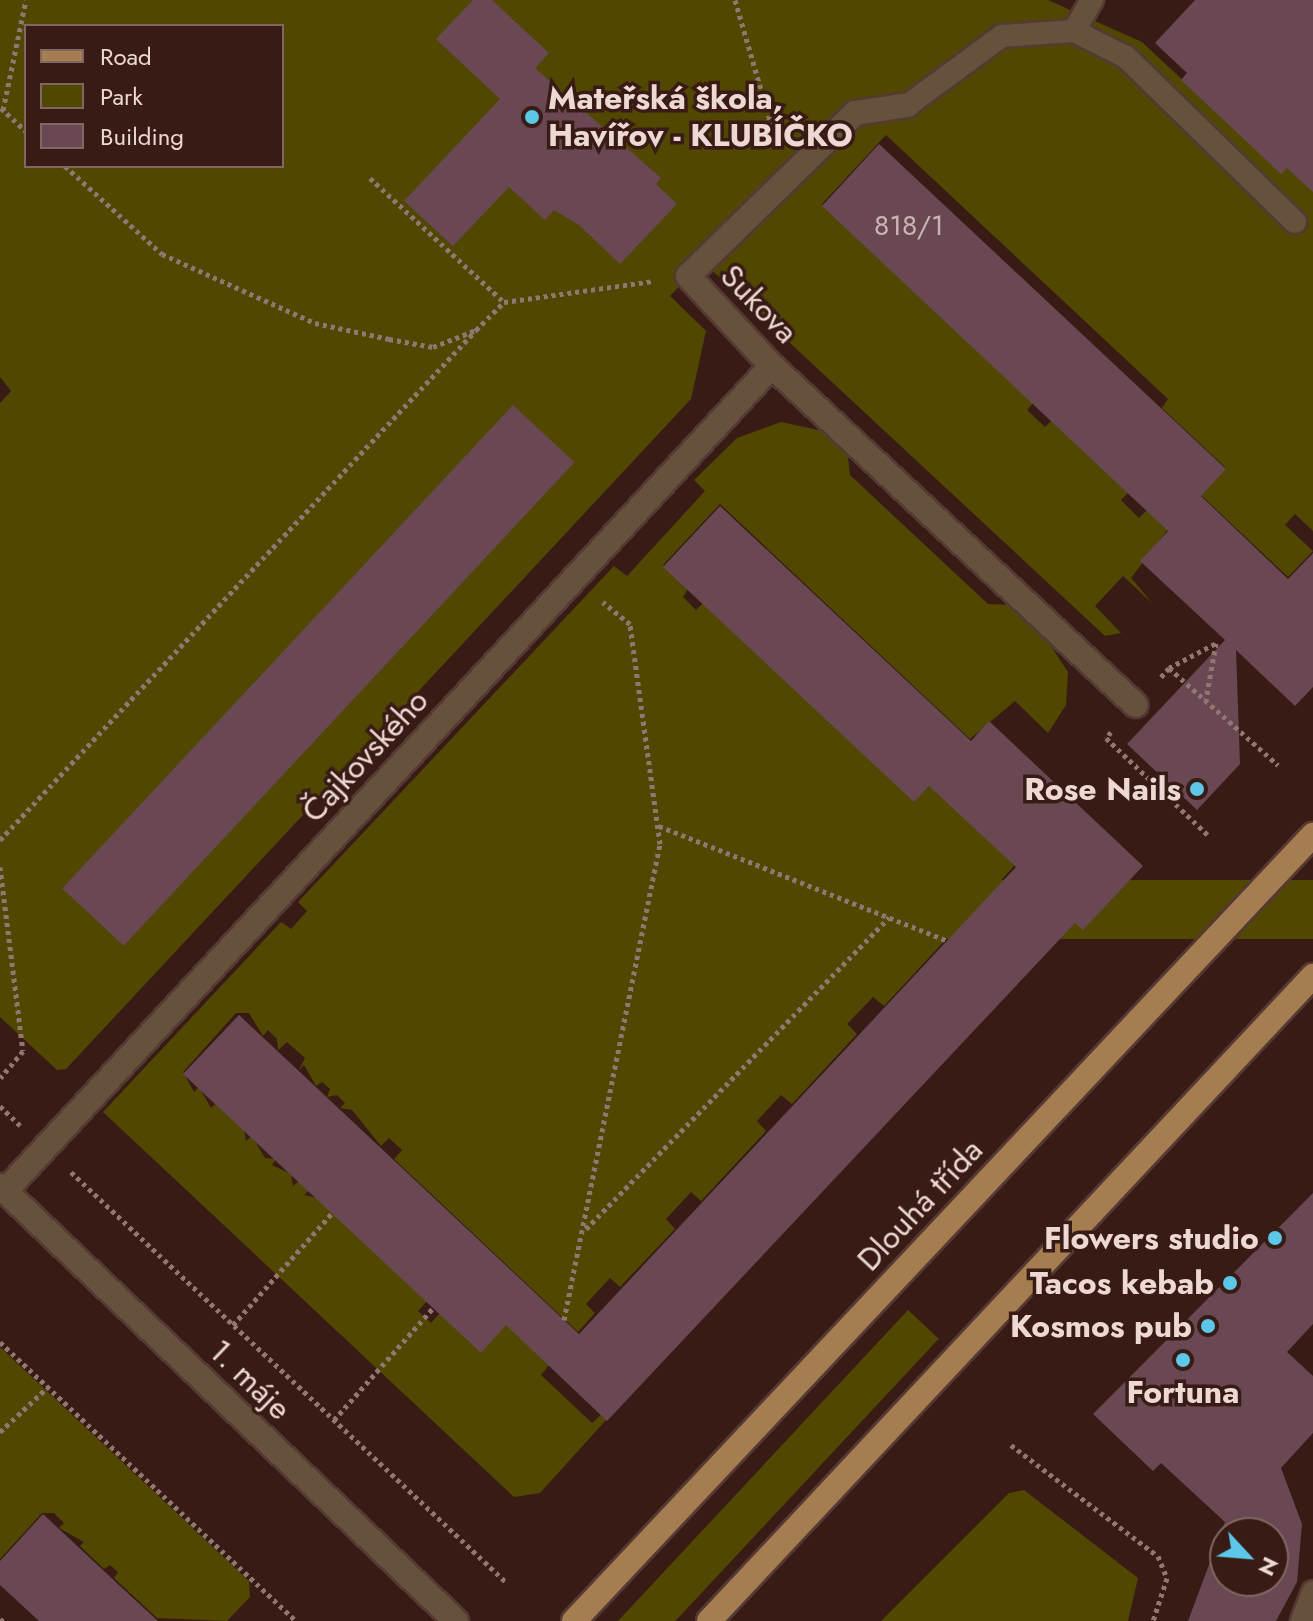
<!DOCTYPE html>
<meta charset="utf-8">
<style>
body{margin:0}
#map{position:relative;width:1313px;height:1621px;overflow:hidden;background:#381b15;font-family:Jost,sans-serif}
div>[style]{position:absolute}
.green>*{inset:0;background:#514701;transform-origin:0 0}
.building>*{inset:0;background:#694853;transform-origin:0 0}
.path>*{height:5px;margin-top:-2.5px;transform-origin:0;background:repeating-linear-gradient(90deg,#907771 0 4px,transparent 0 8px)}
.roads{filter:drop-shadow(2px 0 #553933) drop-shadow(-2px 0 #553933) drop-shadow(0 2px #553933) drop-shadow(0 -2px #553933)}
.lane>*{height:22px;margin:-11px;padding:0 11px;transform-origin:11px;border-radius:11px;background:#66513c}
.street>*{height:24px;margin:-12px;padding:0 12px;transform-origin:12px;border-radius:12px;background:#66513c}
.primary>*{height:24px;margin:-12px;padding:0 12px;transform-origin:12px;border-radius:12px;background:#a67c51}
.dots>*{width:22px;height:22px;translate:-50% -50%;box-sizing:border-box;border:4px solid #381b15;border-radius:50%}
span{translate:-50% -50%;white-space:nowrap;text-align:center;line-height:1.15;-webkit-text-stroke:7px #381b15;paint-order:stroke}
.number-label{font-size:28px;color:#ccb4b3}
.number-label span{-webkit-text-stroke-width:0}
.poi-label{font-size:32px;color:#edd8d3;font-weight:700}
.left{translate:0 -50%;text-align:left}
.right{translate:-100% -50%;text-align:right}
.street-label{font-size:32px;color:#edd8d3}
.legend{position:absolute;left:24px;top:24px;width:260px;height:144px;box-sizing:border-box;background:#381b15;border:2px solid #806761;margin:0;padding:10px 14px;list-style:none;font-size:24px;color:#edd8d3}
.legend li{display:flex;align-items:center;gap:16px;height:40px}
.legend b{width:40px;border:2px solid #806761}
.north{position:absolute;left:1209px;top:1517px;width:80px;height:80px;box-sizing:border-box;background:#381b15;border:2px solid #806761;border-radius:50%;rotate:116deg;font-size:22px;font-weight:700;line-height:32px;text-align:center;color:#edd8d3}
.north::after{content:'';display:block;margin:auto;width:28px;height:36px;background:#5cc7e8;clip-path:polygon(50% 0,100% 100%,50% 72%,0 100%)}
</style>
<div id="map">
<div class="green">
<i style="clip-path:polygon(evenodd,0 0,1048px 0,1142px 42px,1281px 172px,1287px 166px,1313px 190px,1313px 531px,1295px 514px,1285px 525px,1313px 551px,1288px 577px,1200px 494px,1225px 467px,1162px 408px,1168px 399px,886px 135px,822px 204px,1033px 403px,1027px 410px,1045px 427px,1052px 420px,1129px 492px,1121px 500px,1139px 518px,1147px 510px,1168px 529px,1131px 578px,1153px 604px,1123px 576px,1095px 606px,1121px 633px,1105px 636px,703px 262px,670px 296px,706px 331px,691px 399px,66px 1069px,57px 1070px,0 1017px,0 403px,11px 391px,0 377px,0 0,26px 26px,282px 26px,282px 166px,26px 166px,26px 26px)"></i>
<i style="clip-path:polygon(781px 422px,823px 431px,847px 449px,850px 475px,988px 604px,1014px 605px,1039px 628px,1068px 672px,1066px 705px,1048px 733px,1015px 701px,970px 739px,720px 504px,663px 565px,688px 589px,683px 597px,696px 610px,703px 603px,928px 784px,1015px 865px,976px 908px,965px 899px,940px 927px,949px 936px,884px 1006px,873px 997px,847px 1024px,857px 1034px,792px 1104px,781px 1095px,757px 1121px,766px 1131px,701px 1201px,691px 1192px,666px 1219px,675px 1229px,620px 1287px,610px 1278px,586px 1304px,595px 1313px,578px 1332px,394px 1159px,402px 1150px,389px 1138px,381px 1146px,352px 1110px,340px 1108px,345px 1103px,337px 1095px,327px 1097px,330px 1089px,322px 1082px,316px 1086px,304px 1065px,299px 1070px,305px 1058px,287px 1042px,278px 1050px,277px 1039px,268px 1030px,263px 1036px,249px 1013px,236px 1013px,183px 1072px,194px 1092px,199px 1087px,211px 1108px,216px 1103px,244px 1129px,246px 1141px,252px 1136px,265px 1158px,276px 1159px,272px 1165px,291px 1174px,293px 1186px,299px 1181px,309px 1190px,304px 1195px,317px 1198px,427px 1301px,418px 1311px,431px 1323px,440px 1313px,508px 1322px,549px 1365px,541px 1375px,592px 1423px,602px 1414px,607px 1419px,540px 1493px,514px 1497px,103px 1112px,281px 922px,291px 929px,307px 911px,298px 902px,614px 566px,627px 576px,705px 491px,694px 480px,737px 438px)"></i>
<i style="left:1313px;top:880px;width:59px;height:546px;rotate:90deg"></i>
<i style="left:908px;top:1310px;width:42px;height:426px;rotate:43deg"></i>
<i style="clip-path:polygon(0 1347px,249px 1581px,250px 1597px,227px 1621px,157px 1618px,114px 1578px,118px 1572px,110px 1565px,104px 1569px,80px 1546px,84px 1542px,59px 1528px,64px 1523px,54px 1513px,42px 1513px,0 1559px)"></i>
<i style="clip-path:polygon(1024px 1490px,1138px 1578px,1128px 1621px,881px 1621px,1009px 1493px)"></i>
</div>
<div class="building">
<i style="clip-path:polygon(473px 0,492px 0,549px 53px,535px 68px,661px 178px,656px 184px,677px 204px,620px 264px,579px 225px,554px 210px,545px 220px,509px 187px,453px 246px,404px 201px,500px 99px,436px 39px)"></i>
<i style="clip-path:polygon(1195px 0,1313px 0,1313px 192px,1287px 168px,1281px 174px,1181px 80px,1187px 73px,1155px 43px)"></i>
<i style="clip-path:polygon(879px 144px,1226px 469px,1201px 496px,1288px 579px,1313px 553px,1313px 687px,1295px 706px,1236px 650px,1240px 764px,1197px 810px,1127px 744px,1225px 640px,1140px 561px,1168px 531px,822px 206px)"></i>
<i style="left:513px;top:405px;width:84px;height:661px;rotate:43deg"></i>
<i style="clip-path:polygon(720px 506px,971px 741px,989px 721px,1143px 866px,1083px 930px,1075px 923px,607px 1421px,506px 1325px,481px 1353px,183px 1074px,239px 1015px,579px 1334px,1016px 867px,929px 786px,914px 802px,663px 567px)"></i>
<i style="clip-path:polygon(evenodd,1313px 1193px,1313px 1324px,1287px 1352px,1313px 1376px,1313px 1433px,1281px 1468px,1302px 1524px,1297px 1582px,1276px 1621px,1188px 1621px,1225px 1522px,1161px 1463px,1153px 1471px,1093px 1414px,1313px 1193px,1225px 1533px,1273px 1533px,1273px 1581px,1225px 1581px,1225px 1533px)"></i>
<i style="clip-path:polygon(43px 1514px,120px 1586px,158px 1621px,39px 1621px,0 1585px,0 1561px)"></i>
</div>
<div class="path">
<i style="left:735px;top:0;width:144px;rotate:73.8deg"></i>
<i style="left:1px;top:108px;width:34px;rotate:43deg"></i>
<i style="left:3px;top:110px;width:112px;rotate:-78.2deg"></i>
<i style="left:65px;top:166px;width:131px;rotate:42.2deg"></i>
<i style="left:162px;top:254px;width:168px;rotate:24.3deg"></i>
<i style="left:315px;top:323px;width:76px;rotate:12.2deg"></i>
<i style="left:389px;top:339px;width:45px;rotate:10.3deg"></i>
<i style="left:433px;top:347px;width:46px;rotate:-21.6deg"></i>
<i style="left:476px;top:330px;width:40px;rotate:-45deg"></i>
<i style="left:504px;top:302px;width:150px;rotate:-8deg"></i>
<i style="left:370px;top:178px;width:183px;rotate:42.8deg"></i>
<i style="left:1169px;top:668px;width:53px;rotate:-28deg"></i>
<i style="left:1216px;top:643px;width:58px;rotate:100deg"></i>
<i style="left:1161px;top:677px;width:12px;rotate:-48deg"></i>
<i style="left:1169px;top:668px;width:146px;rotate:41.7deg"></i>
<i style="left:1111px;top:732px;width:8px;rotate:130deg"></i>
<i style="left:1106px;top:738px;width:144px;rotate:43.6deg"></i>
<i style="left:659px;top:826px;width:309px;rotate:21.7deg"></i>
<i style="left:0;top:840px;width:698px;rotate:-46.97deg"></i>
<i style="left:0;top:867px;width:185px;rotate:82.9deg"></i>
<i style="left:23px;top:1051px;width:35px;rotate:130deg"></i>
<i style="left:0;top:1106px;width:28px;rotate:44deg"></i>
<i style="left:71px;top:1172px;width:598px;rotate:43.31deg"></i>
<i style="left:586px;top:1229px;width:435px;rotate:-45.8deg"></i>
<i style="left:564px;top:1320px;width:486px;rotate:-78.6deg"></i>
<i style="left:660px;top:844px;width:222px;rotate:-97.8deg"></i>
<i style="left:630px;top:624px;width:35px;rotate:-141deg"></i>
<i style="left:233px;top:1325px;width:149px;rotate:-48.5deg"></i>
<i style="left:0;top:1342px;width:407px;rotate:43.3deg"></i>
<i style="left:334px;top:1420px;width:149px;rotate:-48.5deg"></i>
<i style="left:0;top:1432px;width:66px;rotate:-43.2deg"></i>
<i style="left:1011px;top:1445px;width:184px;rotate:37.1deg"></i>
<i style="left:1158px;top:1556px;width:24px;rotate:68deg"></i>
<i style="left:1167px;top:1578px;width:45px;rotate:108deg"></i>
<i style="left:0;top:1619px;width:4px;rotate:34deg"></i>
</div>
<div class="roads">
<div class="lane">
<i style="left:1074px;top:31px;width:36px;rotate:-60deg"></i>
<i style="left:908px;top:105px;width:117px;rotate:-36.3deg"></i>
<i style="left:1002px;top:36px;width:72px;rotate:-4deg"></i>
<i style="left:1074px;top:31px;width:58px;rotate:26.6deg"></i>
<i style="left:1126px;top:57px;width:236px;rotate:44.3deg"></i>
<i style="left:1302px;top:1621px;width:31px;rotate:-69deg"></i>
</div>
<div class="street">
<i style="left:908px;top:105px;width:54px;rotate:171.4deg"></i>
<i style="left:855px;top:113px;width:233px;rotate:135.7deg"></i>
<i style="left:688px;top:276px;width:123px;rotate:47deg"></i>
<i style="left:772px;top:366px;width:497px;rotate:43deg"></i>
<i style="left:0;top:1186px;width:630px;rotate:43.65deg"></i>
<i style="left:5px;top:1191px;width:1126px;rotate:-47.09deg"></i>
</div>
<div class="primary">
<i style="left:574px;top:1621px;width:1079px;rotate:-46.77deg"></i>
<i style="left:709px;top:1621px;width:884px;rotate:-46.88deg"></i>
</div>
</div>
<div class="dots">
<i style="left:532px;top:117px;background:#5cc7e8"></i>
<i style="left:1197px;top:789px;background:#5cc7e8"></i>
<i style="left:1275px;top:1238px;background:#5cc7e8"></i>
<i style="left:1230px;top:1283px;background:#5cc7e8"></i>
<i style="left:1208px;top:1326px;background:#5cc7e8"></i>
<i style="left:1183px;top:1360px;background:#5cc7e8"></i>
</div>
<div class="number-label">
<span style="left:909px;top:226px">818/1</span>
</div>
<div class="poi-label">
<span class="left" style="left:548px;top:117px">Mateřská škola,<br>Havířov - KLUBÍČKO</span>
<span class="right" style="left:1181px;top:789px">Rose Nails</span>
<span class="right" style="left:1259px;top:1238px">Flowers studio</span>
<span class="right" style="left:1214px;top:1283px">Tacos kebab</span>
<span class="right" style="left:1192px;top:1326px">Kosmos pub</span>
<span style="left:1183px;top:1392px">Fortuna</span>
</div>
<div class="street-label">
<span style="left:759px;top:304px;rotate:46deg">Sukova</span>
<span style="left:365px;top:756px;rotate:-47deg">Čajkovského</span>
<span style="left:920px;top:1205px;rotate:-47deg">Dlouhá třída</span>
<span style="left:250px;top:1380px;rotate:44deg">1. máje</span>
</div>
<ul class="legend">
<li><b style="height:10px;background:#a67c51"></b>Road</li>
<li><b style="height:22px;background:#514701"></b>Park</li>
<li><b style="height:22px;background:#694853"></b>Building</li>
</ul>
<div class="north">N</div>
</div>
